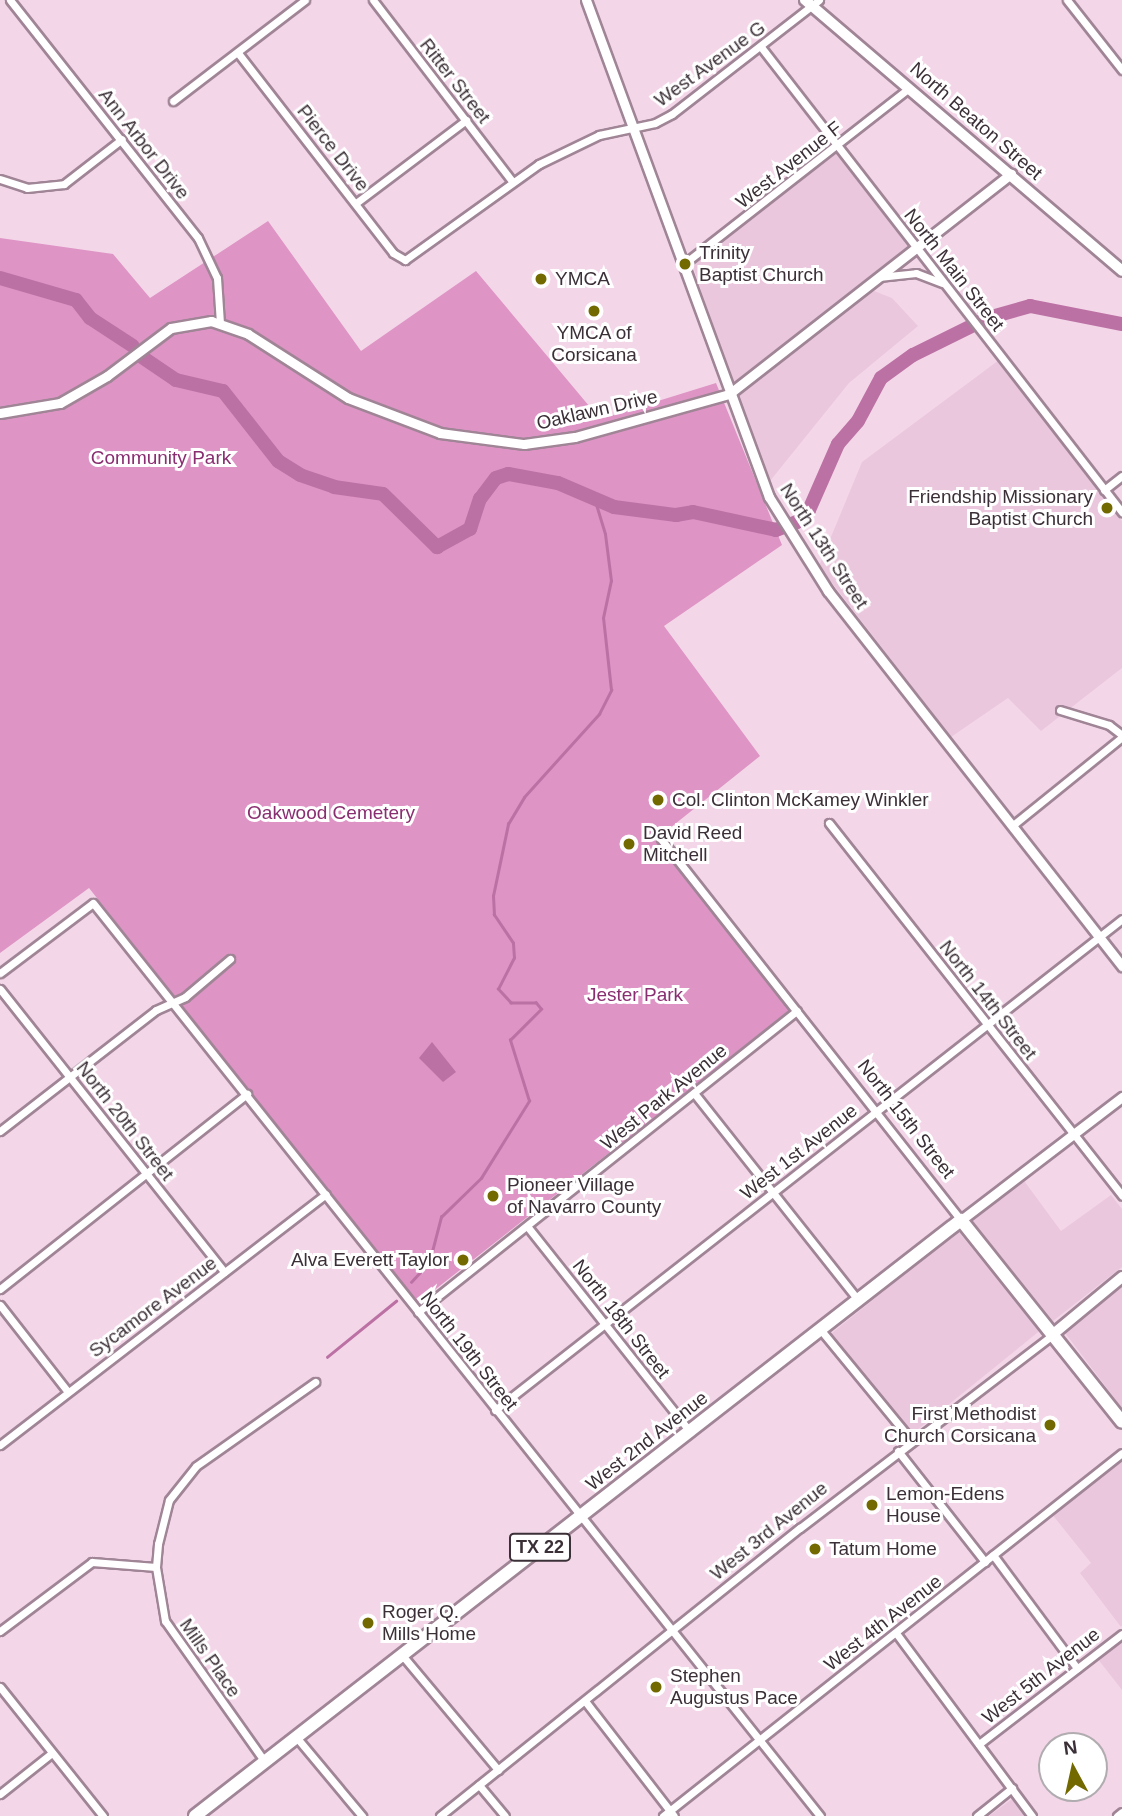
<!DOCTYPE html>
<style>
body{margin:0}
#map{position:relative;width:1122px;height:1816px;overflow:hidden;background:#f4d6e9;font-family:Arial,sans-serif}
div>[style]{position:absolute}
.built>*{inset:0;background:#eac7dd;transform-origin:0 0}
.green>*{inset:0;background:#de94c5}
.water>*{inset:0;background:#bc71a4}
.stream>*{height:2.5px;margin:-1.25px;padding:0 1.25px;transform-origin:1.25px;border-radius:1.25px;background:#bc71a4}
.river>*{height:14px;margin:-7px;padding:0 7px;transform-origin:7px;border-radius:7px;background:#bc71a4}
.roads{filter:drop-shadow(2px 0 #a08596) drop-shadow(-2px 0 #a08596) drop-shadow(0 2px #a08596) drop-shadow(0 -2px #a08596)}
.minor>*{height:7px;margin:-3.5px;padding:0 3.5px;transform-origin:3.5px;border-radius:3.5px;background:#fff}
.tertiary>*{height:9px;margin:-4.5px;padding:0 4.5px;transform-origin:4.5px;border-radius:4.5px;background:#fff}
.secondary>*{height:10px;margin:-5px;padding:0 5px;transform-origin:5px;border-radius:5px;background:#fff}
.primary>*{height:12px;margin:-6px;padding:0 6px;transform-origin:6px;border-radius:6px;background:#fff}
.dots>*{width:19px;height:19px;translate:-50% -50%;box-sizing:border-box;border:4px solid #fff;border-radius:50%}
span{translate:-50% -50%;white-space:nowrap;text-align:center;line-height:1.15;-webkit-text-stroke:6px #fff;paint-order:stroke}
.shield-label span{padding:2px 5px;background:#fff;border:2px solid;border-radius:5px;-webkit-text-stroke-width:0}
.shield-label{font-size:18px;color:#3b3037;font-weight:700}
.street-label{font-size:19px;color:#3b3037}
.poi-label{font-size:19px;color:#3b3037}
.left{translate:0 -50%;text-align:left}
.right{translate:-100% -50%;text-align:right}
.park-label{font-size:19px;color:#892e70}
.north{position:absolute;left:1038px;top:1732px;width:70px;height:70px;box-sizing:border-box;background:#fff;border:2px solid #b1acaf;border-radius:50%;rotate:352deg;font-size:19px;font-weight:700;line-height:28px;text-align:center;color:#3b3037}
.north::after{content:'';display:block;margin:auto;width:24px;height:32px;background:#726900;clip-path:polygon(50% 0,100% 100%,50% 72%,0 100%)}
</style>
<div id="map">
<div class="built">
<i style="clip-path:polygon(837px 153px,908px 247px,732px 385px,692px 263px)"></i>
<i style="clip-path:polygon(869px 289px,892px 298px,918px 326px,849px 383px,770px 481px,735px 394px)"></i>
<i style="clip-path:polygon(999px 360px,1122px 521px,1122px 668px,1041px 731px,1008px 698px,951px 737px,819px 566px,862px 462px)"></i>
<i style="clip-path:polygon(1022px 1178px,1061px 1231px,1111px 1195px,1122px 1209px,1122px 1267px,1053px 1321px,971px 1219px)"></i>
<i style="left:958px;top:1231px;width:129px;height:165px;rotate:51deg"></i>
<i style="clip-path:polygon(1122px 1284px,1122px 1408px,1062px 1329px)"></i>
<i style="clip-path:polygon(1122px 1458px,1122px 1625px,1121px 1627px,1080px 1573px,1091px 1563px,1051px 1513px)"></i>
<i style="clip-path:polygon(1122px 1638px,1122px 1690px,1097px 1658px)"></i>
<i style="clip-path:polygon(1012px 1799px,1024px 1816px,989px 1816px)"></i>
</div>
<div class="green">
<i style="clip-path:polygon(268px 221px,361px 351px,476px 271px,600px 419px,716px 383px,782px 545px,664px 626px,760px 756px,655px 840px,791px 1010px,418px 1303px,89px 888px,0 953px,0 238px,113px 254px,150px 298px)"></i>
</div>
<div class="water">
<i style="clip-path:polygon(432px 1042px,456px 1072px,443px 1082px,419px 1058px)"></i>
</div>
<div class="stream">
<i style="left:411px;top:1282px;width:26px;rotate:-47deg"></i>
<i style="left:429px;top:1263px;width:48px;rotate:-75.4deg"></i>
<i style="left:441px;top:1217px;width:56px;rotate:-44.3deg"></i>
<i style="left:481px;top:1178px;width:91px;rotate:-58.1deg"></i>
<i style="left:529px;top:1101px;width:64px;rotate:-107.3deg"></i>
<i style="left:510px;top:1040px;width:44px;rotate:-45deg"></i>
<i style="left:541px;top:1009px;width:8px;rotate:-130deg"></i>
<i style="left:536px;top:1003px;width:25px;rotate:180deg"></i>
<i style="left:511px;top:1003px;width:19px;rotate:-133deg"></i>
<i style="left:498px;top:989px;width:35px;rotate:-63deg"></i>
<i style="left:514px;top:958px;width:15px;rotate:-94deg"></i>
<i style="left:513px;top:943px;width:34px;rotate:-124deg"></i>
<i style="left:494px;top:915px;width:19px;rotate:-93deg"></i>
<i style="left:493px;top:896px;width:74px;rotate:-78.2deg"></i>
<i style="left:508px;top:824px;width:31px;rotate:-59deg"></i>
<i style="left:524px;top:797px;width:112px;rotate:-47.9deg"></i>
<i style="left:599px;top:714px;width:27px;rotate:-63deg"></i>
<i style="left:611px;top:690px;width:72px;rotate:-96.3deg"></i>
<i style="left:603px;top:618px;width:38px;rotate:-78deg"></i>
<i style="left:611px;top:581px;width:47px;rotate:-97.3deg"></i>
<i style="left:605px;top:534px;width:38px;rotate:-107deg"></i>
<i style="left:327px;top:1357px;width:89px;rotate:-39.1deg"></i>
</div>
<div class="river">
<i style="left:0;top:278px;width:79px;rotate:16.1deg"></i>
<i style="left:76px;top:300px;width:23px;rotate:52deg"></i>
<i style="left:90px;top:318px;width:51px;rotate:33.1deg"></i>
<i style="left:142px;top:357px;width:41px;rotate:34.1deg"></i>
<i style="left:176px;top:380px;width:48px;rotate:13.2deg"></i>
<i style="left:223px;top:391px;width:89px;rotate:51.8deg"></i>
<i style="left:278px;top:461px;width:26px;rotate:32deg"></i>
<i style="left:300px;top:475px;width:36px;rotate:19deg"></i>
<i style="left:334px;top:487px;width:49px;rotate:8.1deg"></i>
<i style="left:383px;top:494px;width:76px;rotate:44.5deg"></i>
<i style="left:437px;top:547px;width:38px;rotate:-29deg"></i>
<i style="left:470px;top:529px;width:32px;rotate:-72deg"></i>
<i style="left:480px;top:499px;width:26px;rotate:-53deg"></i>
<i style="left:496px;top:478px;width:13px;rotate:-18deg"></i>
<i style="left:508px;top:474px;width:51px;rotate:10.2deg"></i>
<i style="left:558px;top:483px;width:61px;rotate:23.2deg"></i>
<i style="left:614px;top:507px;width:63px;rotate:7.4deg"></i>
<i style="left:676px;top:515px;width:17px;rotate:-10deg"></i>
<i style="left:693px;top:512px;width:85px;rotate:12.2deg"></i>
<i style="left:776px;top:530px;width:22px;rotate:-21deg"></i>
<i style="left:797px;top:522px;width:17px;rotate:-45deg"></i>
<i style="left:809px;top:510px;width:72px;rotate:-66.3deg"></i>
<i style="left:838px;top:444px;width:30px;rotate:-49deg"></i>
<i style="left:858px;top:421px;width:49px;rotate:-61.9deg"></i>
<i style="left:881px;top:378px;width:39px;rotate:-36deg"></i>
<i style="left:913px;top:355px;width:84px;rotate:-26.3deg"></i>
<i style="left:988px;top:318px;width:44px;rotate:-15.9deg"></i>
<i style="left:1030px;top:306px;width:94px;rotate:11.1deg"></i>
</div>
<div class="roads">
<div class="minor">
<i style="left:10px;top:0;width:303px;rotate:51.7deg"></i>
<i style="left:198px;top:238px;width:44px;rotate:64.6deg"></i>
<i style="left:217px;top:278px;width:45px;rotate:86.2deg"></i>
<i style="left:373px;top:0;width:228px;rotate:52.5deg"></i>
<i style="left:1067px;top:0;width:89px;rotate:51.8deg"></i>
<i style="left:761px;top:47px;width:589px;rotate:52.18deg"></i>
<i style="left:238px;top:53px;width:253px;rotate:52.2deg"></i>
<i style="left:393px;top:253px;width:14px;rotate:30deg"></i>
<i style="left:405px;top:260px;width:165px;rotate:-35.6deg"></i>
<i style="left:539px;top:164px;width:67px;rotate:-25.8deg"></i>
<i style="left:599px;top:135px;width:57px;rotate:-12.1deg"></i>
<i style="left:655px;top:123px;width:19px;rotate:-28deg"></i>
<i style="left:672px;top:114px;width:186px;rotate:-37.8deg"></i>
<i style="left:173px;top:101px;width:166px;rotate:-37.4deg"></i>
<i style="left:0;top:179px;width:28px;rotate:18deg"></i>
<i style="left:27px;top:188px;width:37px;rotate:-6deg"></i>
<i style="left:64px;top:184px;width:73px;rotate:-37.8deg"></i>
<i style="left:356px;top:203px;width:138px;rotate:-37deg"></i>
<i style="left:685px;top:263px;width:284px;rotate:-38deg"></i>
<i style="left:879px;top:277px;width:37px;rotate:-6deg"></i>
<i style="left:916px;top:273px;width:28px;rotate:21deg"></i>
<i style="left:1104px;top:490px;width:23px;rotate:-38deg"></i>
<i style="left:1060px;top:710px;width:51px;rotate:17deg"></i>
<i style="left:1109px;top:725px;width:16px;rotate:38deg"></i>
<i style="left:829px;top:823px;width:474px;rotate:51.8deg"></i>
<i style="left:1013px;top:825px;width:140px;rotate:-38.9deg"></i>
<i style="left:661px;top:839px;width:485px;rotate:51.8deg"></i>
<i style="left:0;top:973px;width:116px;rotate:-37deg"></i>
<i style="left:93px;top:903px;width:1167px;rotate:51.47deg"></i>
<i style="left:0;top:989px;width:361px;rotate:51.6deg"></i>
<i style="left:694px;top:1093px;width:264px;rotate:51.6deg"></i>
<i style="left:0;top:1131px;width:197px;rotate:-37.8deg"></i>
<i style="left:156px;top:1010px;width:32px;rotate:-24deg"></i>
<i style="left:185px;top:997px;width:59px;rotate:-40.2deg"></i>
<i style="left:527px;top:1226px;width:263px;rotate:51.6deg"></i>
<i style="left:0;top:1289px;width:315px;rotate:-38.3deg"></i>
<i style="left:0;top:1305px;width:110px;rotate:52deg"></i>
<i style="left:418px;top:1312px;width:484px;rotate:-38.5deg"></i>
<i style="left:820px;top:1329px;width:145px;rotate:50.6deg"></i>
<i style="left:495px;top:1410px;width:796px;rotate:-38.06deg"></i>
<i style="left:0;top:1445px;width:411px;rotate:-37.6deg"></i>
<i style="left:898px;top:1451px;width:141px;rotate:51.9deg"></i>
<i style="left:993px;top:1555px;width:141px;rotate:53.4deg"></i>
<i style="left:0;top:1631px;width:115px;rotate:-36.9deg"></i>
<i style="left:92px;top:1562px;width:64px;rotate:4.5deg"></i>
<i style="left:896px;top:1633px;width:228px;rotate:53.4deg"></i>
<i style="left:402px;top:1655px;width:150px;rotate:50.1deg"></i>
<i style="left:0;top:1687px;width:165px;rotate:51.4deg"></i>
<i style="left:585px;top:1701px;width:145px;rotate:52.3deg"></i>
<i style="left:297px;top:1738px;width:102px;rotate:50.2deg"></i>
<i style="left:979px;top:1744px;width:180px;rotate:-37.6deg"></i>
<i style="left:265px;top:1762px;width:173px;rotate:-125.3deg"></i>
<i style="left:165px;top:1621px;width:55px;rotate:-99.5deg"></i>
<i style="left:156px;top:1567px;width:23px;rotate:-85deg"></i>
<i style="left:158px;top:1544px;width:45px;rotate:-76deg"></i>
<i style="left:169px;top:1500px;width:43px;rotate:-51.5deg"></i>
<i style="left:196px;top:1466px;width:146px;rotate:-35.2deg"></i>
<i style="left:479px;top:1785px;width:40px;rotate:50deg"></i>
<i style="left:0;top:1794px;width:66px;rotate:-38.3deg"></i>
<i style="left:440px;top:1816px;width:461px;rotate:-38.7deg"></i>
<i style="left:800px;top:1528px;width:317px;rotate:-37.4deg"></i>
<i style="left:663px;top:1816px;width:585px;rotate:-38.34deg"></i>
<i style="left:977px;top:1816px;width:45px;rotate:-38.7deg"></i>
<i style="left:1117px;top:1816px;width:6px;rotate:-39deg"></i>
</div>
<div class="tertiary">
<i style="left:586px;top:0;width:530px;rotate:69.79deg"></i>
<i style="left:769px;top:497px;width:111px;rotate:57.9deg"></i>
<i style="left:828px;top:591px;width:477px;rotate:51.9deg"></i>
<i style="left:0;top:413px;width:61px;rotate:-9.5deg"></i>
<i style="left:60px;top:403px;width:54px;rotate:-29.9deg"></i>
<i style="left:107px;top:376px;width:80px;rotate:-36.9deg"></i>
<i style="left:171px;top:328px;width:41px;rotate:-9.9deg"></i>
<i style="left:211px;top:321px;width:39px;rotate:19deg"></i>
<i style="left:248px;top:334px;width:119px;rotate:32.6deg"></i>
<i style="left:348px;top:398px;width:98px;rotate:20.8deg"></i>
<i style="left:440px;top:433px;width:85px;rotate:7.5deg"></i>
<i style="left:524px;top:444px;width:51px;rotate:-7.8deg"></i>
<i style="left:575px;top:437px;width:160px;rotate:-15.6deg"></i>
<i style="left:729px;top:394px;width:358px;rotate:-38deg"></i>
<i style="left:961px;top:1220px;width:203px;rotate:-37.4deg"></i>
</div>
<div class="secondary">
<i style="left:805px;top:0;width:417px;rotate:40.5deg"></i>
<i style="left:1052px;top:1335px;width:91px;rotate:-39.6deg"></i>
</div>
<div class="primary">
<i style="left:195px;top:1816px;width:971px;rotate:-37.89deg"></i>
<i style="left:961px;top:1220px;width:258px;rotate:51.4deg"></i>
</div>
</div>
<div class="dots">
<i style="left:685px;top:264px;background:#726900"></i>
<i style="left:541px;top:279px;background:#726900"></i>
<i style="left:594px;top:311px;background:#726900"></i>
<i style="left:1107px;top:508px;background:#726900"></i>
<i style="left:658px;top:800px;background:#726900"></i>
<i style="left:629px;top:844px;background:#726900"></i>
<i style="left:493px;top:1196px;background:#726900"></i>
<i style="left:463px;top:1260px;background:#726900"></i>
<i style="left:1050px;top:1425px;background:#726900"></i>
<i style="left:872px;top:1505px;background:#726900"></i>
<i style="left:815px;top:1549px;background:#726900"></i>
<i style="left:368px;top:1623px;background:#726900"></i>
<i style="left:656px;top:1687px;background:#726900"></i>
</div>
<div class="shield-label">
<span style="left:540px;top:1547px">TX 22</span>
</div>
<div class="street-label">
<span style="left:710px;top:64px;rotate:-36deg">West Avenue G</span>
<span style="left:455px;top:81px;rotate:52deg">Ritter Street</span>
<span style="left:976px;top:121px;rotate:41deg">North Beaton Street</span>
<span style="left:144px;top:144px;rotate:52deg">Ann Arbor Drive</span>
<span style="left:333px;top:148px;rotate:52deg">Pierce Drive</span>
<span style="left:789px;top:165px;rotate:-38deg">West Avenue F</span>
<span style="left:954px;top:270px;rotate:52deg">North Main Street</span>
<span style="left:597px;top:410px;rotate:-13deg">Oaklawn Drive</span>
<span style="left:824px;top:546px;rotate:57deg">North 13th Street</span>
<span style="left:988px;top:1000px;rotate:52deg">North 14th Street</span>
<span style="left:664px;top:1097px;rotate:-39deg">West Park Avenue</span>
<span style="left:906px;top:1119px;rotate:52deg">North 15th Street</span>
<span style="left:125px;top:1121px;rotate:52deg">North 20th Street</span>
<span style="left:799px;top:1152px;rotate:-38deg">West 1st Avenue</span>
<span style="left:153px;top:1307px;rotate:-37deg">Sycamore Avenue</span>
<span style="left:621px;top:1319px;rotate:52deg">North 18th Street</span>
<span style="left:469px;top:1351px;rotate:52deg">North 19th Street</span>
<span style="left:647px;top:1441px;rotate:-38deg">West 2nd Avenue</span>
<span style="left:769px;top:1531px;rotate:-39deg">West 3rd Avenue</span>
<span style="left:883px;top:1623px;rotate:-38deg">West 4th Avenue</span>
<span style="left:210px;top:1658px;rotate:55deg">Mills Place</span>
<span style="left:1041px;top:1676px;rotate:-38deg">West 5th Avenue</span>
</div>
<div class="poi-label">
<span class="left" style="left:699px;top:264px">Trinity<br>Baptist Church</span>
<span class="left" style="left:555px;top:279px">YMCA</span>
<span style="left:594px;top:344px">YMCA of<br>Corsicana</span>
<span class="right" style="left:1093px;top:508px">Friendship Missionary<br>Baptist Church</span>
<span class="left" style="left:672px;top:800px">Col. Clinton McKamey Winkler</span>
<span class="left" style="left:643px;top:844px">David Reed<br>Mitchell</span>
<span class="left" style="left:507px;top:1196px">Pioneer Village<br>of Navarro County</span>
<span class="right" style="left:449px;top:1260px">Alva Everett Taylor</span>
<span class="right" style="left:1036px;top:1425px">First Methodist<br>Church Corsicana</span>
<span class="left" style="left:886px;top:1505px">Lemon-Edens<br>House</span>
<span class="left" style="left:829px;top:1549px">Tatum Home</span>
<span class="left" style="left:382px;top:1623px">Roger Q.<br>Mills Home</span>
<span class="left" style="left:670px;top:1687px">Stephen<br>Augustus Pace</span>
</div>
<div class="park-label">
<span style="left:161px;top:458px">Community Park</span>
<span style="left:331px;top:813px">Oakwood Cemetery</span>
<span style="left:635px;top:995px">Jester Park</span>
</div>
<div class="north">N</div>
</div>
